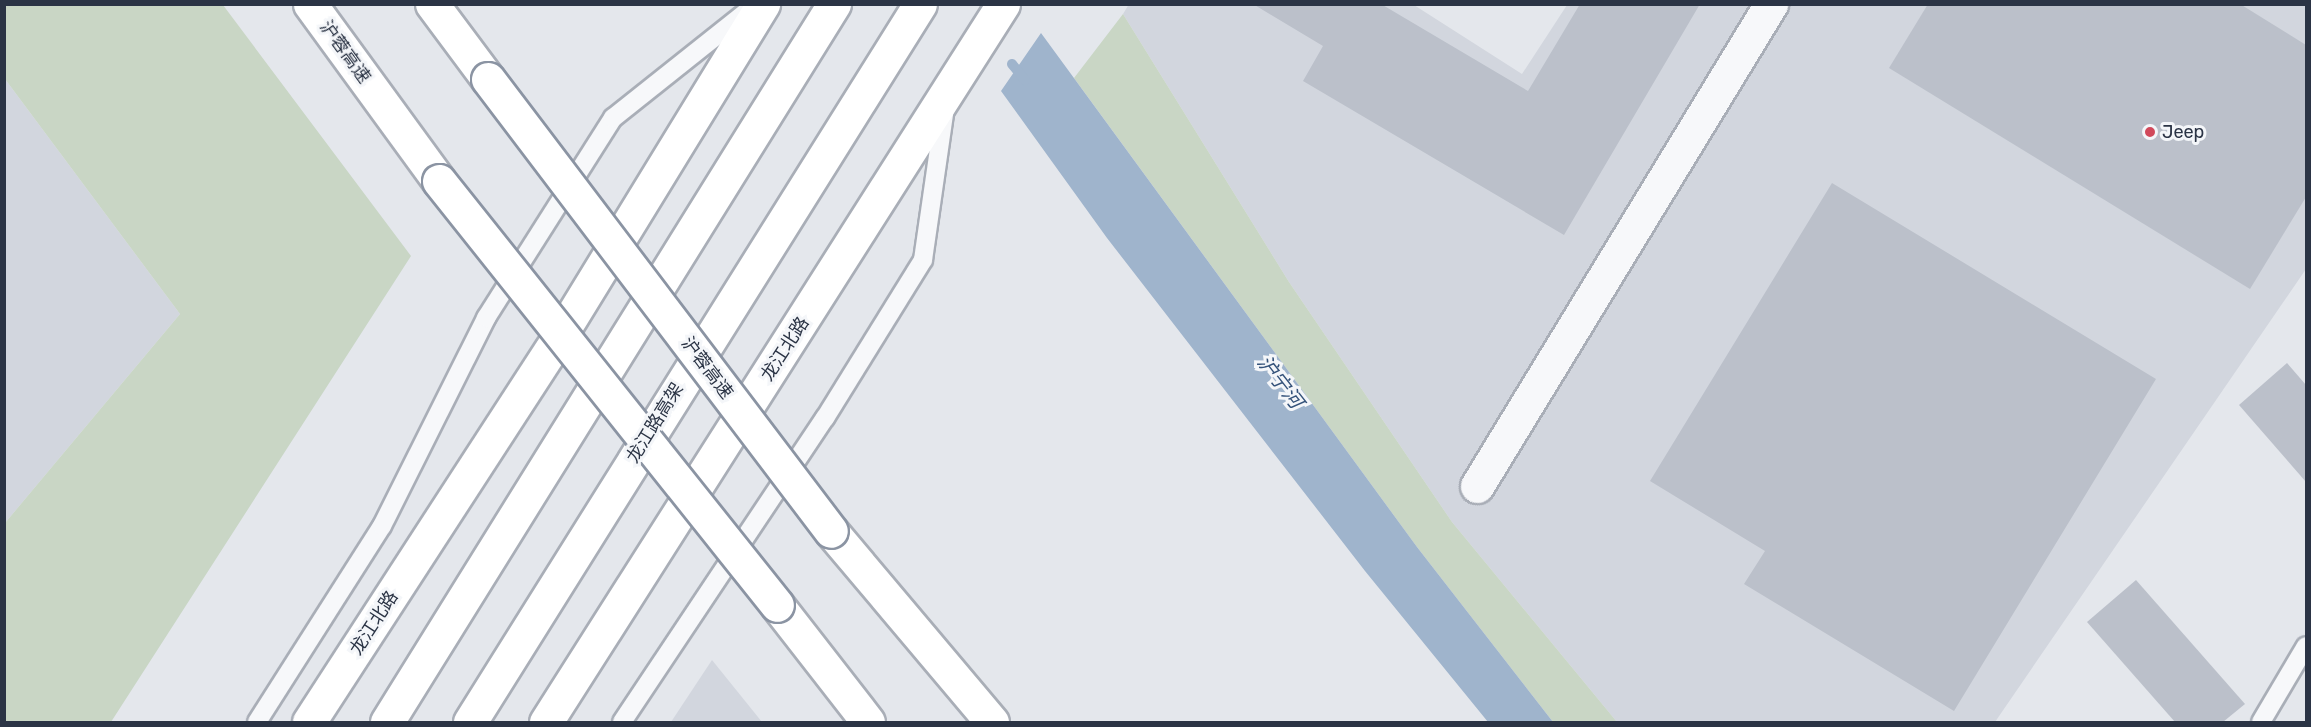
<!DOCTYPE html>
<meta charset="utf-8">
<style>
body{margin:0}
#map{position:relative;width:2311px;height:727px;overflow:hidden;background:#e4e7ec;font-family:Rubik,"Noto Sans SC",sans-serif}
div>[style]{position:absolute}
.built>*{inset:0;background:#d2d6de}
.green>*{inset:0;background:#c9d6c5}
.water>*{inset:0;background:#9fb4cc}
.stream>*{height:10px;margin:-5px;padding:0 5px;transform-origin:5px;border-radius:5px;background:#9fb4cc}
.building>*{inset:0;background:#bbc0ca}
.roads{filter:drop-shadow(2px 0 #a9aeb7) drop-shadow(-2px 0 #a9aeb7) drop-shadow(0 2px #a9aeb7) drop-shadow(0 -2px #a9aeb7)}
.service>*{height:18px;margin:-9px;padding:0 9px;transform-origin:9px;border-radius:9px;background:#f7f8fa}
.minor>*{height:33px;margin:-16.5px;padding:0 16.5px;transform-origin:16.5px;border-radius:16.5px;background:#f7f8fa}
.primary>*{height:33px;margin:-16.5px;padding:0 16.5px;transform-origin:16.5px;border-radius:16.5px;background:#fff}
.trunk>*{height:33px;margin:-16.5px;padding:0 16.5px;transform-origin:16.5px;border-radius:16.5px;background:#fff}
.motorway>*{height:33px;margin:-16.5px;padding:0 16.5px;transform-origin:16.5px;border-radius:16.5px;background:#fff}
.bridges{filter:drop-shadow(2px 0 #8b94a3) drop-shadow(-2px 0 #8b94a3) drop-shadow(0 2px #8b94a3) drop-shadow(0 -2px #8b94a3)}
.motorway-bridge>*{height:33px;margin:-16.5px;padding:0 16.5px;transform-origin:16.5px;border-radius:16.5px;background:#fff}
.dots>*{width:16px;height:16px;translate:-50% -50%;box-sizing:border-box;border:3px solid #f4f6f9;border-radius:50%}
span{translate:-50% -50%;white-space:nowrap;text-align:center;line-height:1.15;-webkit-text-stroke:6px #f4f6f9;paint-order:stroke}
.street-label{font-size:18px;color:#2b3445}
.poi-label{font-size:18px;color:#2b3445}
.left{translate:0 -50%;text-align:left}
.water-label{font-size:20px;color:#34527a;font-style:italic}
.frame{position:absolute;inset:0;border:6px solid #2b3445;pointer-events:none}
</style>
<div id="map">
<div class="built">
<i style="clip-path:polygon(1129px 4px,1414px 5px,1522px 74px,1567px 5px,2306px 5px,2306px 269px,1995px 722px,1617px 722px,1452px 522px,1289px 282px,1123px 14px)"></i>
<i style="clip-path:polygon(5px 79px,180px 314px,5px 523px)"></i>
<i style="clip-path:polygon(712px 660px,762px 722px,671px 722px)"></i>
</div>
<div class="green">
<i style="clip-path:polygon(5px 4px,223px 5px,411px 256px,111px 722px,5px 722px,5px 523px,180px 314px,5px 79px)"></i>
<i style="clip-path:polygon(1123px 14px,1289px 282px,1452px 522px,1617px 722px,1553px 722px,1417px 547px,1074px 78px)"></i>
</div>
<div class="water">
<i style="clip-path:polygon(1041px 33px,1417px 547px,1553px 722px,1488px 722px,1365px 571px,1107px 238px,1001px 91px)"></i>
</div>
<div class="stream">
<i style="left:1012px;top:64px;width:21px;rotate:51deg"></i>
</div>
<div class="building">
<i style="clip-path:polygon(1253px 4px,1381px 4px,1528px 91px,1580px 4px,1700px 4px,1564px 235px,1303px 81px,1323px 46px)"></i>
<i style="clip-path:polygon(1928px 4px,2240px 4px,2306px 45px,2306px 197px,2250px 289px,1889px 68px)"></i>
<i style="clip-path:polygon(1832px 183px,2156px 379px,1954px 711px,1744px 584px,1765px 551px,1650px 481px)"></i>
<i style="clip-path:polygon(2287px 363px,2306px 385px,2306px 482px,2239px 405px)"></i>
<i style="clip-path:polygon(2136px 580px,2245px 704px,2223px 722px,2175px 722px,2087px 622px)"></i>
</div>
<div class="roads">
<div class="service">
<i style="left:257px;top:722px;width:232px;rotate:-57.5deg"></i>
<i style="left:382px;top:526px;width:233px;rotate:-63.4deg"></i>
<i style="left:486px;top:318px;width:237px;rotate:-57.6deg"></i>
<i style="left:613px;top:118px;width:175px;rotate:-38.5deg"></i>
<i style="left:622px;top:722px;width:366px;rotate:-56.3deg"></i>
<i style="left:825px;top:418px;width:186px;rotate:-58.2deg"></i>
<i style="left:923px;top:260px;width:155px;rotate:-81.8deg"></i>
<i style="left:2261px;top:722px;width:88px;rotate:-59.4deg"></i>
</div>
<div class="minor">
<i style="left:1477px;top:486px;width:565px;rotate:-58.62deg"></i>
</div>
<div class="primary">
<i style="left:309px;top:722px;width:444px;rotate:-57deg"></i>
<i style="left:551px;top:350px;width:406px;rotate:-58.5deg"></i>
<i style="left:546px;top:722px;width:851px;rotate:-57.52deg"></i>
</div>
<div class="trunk">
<i style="left:387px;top:722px;width:846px;rotate:-58.1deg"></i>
<i style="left:470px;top:722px;width:847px;rotate:-57.92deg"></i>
</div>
<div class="motorway">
<i style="left:310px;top:4px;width:219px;rotate:53.9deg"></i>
<i style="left:432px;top:4px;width:94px;rotate:53.3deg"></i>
<i style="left:831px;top:531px;width:250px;rotate:49.9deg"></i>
<i style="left:777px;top:605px;width:148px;rotate:52.1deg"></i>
</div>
</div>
<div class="bridges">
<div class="motorway-bridge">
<i style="left:488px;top:79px;width:567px;rotate:52.81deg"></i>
<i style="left:439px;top:181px;width:542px;rotate:51.44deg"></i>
</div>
</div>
<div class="dots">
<i style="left:2150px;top:132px;background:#d1495b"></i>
</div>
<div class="street-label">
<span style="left:345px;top:52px;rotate:54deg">沪蓉高速</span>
<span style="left:785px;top:349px;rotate:-57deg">龙江北路</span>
<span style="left:707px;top:368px;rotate:53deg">沪蓉高速</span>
<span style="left:655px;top:423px;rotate:-58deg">龙江路高架</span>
<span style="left:374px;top:623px;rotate:-57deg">龙江北路</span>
</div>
<div class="poi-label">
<span class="left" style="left:2162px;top:132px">Jeep</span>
</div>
<div class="water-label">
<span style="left:1280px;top:382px;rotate:52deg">沪宁河</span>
</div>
<div class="frame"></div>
</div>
